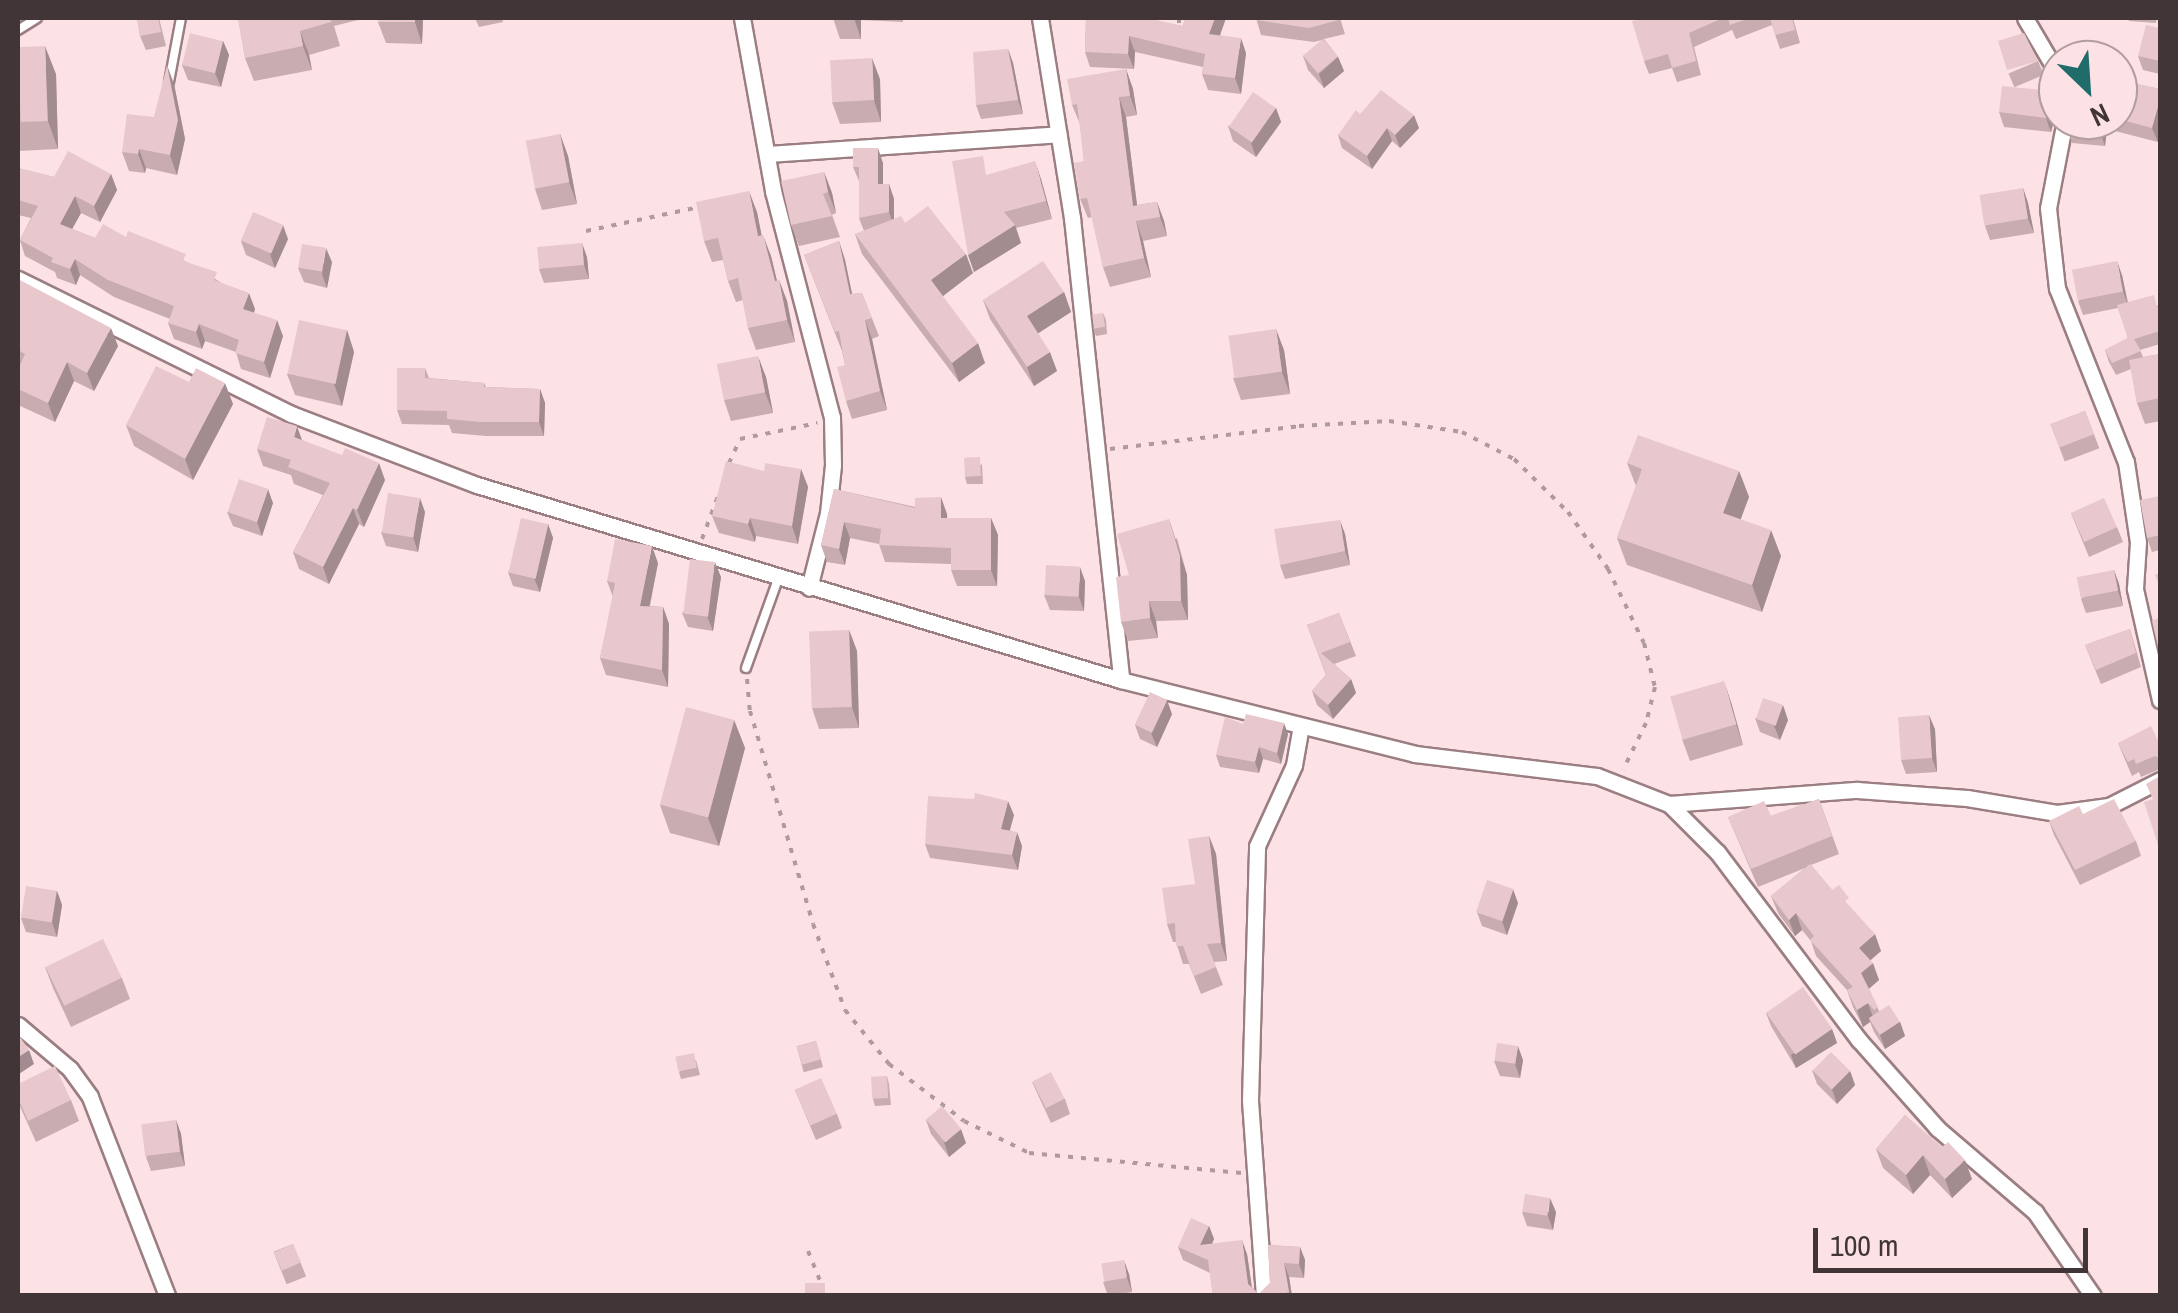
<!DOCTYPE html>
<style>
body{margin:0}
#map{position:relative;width:2178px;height:1313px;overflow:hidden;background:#fce2e5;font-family:"Archivo Narrow",sans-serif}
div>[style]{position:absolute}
.path>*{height:4px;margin-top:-2px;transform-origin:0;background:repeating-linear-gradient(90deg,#af9a9d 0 5px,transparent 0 13px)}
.roads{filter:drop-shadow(2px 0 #9b7e82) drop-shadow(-2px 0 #9b7e82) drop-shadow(0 2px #9b7e82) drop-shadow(0 -2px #9b7e82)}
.lane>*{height:8px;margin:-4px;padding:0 4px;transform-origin:4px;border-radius:4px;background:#fff}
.street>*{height:15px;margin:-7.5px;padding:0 7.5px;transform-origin:7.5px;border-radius:7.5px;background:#fff}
.wall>*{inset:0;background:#c8acaf;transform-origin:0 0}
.shaded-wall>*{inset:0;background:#a28c8f}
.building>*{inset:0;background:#e8c8cc;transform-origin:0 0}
span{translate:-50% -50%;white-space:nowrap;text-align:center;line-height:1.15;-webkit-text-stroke:9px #fce2e5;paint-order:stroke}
.frame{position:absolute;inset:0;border:20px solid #423537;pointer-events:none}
.north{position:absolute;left:2038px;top:40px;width:100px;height:100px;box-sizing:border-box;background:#fce2e5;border:2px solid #b29d9f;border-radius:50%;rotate:155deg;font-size:28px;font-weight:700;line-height:40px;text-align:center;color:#423537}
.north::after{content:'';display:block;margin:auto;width:35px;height:45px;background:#1f6c6b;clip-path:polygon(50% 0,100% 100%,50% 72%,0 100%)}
.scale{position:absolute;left:1813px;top:1228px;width:275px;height:45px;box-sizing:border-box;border:5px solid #423537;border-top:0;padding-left:12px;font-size:30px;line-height:35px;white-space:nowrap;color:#423537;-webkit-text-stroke:8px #fce2e5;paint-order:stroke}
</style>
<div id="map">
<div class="path">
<i style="left:1179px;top:18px;width:11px;rotate:90deg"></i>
<i style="left:586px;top:231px;width:116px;rotate:-11.9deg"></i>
<i style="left:1110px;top:449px;width:190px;rotate:-6.9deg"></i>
<i style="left:1299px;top:426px;width:90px;rotate:-3.2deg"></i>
<i style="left:1389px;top:421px;width:74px;rotate:8.6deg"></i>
<i style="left:1462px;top:432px;width:59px;rotate:27.4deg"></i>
<i style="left:1514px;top:459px;width:76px;rotate:44.5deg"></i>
<i style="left:1568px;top:512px;width:70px;rotate:54.9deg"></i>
<i style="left:1608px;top:569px;width:82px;rotate:64.1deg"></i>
<i style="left:1644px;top:643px;width:45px;rotate:76deg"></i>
<i style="left:1655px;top:687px;width:37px;rotate:104deg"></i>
<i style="left:1646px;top:723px;width:52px;rotate:116.1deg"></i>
<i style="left:729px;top:463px;width:26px;rotate:-65deg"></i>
<i style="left:740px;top:439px;width:79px;rotate:-11.7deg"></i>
<i style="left:702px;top:539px;width:46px;rotate:-69.6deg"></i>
<i style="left:747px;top:679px;width:32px;rotate:85deg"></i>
<i style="left:750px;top:711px;width:222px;rotate:73.5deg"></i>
<i style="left:813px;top:924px;width:92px;rotate:69.6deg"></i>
<i style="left:845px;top:1010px;width:70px;rotate:50.8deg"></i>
<i style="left:889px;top:1064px;width:94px;rotate:37.2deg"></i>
<i style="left:964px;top:1121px;width:72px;rotate:26.2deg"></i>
<i style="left:1029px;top:1153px;width:213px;rotate:5.4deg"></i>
<i style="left:808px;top:1251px;width:35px;rotate:68deg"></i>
</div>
<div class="roads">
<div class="lane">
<i style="left:18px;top:30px;width:22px;rotate:-32deg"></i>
<i style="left:169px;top:82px;width:65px;rotate:-79.4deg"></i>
<i style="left:746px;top:668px;width:95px;rotate:-70.2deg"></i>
</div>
<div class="street">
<i style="left:742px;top:18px;width:176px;rotate:79.8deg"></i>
<i style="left:773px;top:191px;width:234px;rotate:75.4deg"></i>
<i style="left:832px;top:417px;width:48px;rotate:88.8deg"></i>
<i style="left:833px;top:465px;width:48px;rotate:95.9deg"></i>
<i style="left:828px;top:513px;width:77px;rotate:104.2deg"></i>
<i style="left:1040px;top:18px;width:203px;rotate:80.9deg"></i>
<i style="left:1072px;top:218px;width:465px;rotate:83.9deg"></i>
<i style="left:2025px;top:18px;width:65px;rotate:59.5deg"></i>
<i style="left:2065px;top:120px;width:90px;rotate:100.9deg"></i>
<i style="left:2048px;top:208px;width:81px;rotate:83.6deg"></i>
<i style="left:2057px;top:288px;width:187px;rotate:68.4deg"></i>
<i style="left:2126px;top:462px;width:81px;rotate:81.5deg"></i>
<i style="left:2138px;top:542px;width:47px;rotate:93.7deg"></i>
<i style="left:2135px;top:589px;width:114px;rotate:77.3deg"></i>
<i style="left:768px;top:154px;width:291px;rotate:-3.9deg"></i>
<i style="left:18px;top:279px;width:305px;rotate:26.3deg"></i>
<i style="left:291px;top:414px;width:199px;rotate:20.9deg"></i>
<i style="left:477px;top:485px;width:673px;rotate:16.85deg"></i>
<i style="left:1121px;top:680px;width:303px;rotate:14.1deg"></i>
<i style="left:1415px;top:754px;width:183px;rotate:6.9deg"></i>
<i style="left:1597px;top:776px;width:77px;rotate:21.3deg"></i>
<i style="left:1669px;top:804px;width:69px;rotate:45deg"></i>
<i style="left:1718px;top:853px;width:234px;rotate:53deg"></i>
<i style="left:1859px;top:1040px;width:118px;rotate:48.4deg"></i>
<i style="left:1937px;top:1128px;width:129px;rotate:40.6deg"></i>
<i style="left:2035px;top:1212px;width:102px;rotate:55.4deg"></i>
<i style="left:1669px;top:804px;width:189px;rotate:-4.3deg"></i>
<i style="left:1857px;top:790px;width:110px;rotate:4.2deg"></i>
<i style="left:1967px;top:798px;width:91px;rotate:9.5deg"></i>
<i style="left:2057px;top:813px;width:52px;rotate:-7.7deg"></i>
<i style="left:2109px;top:806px;width:57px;rotate:-27deg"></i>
<i style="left:18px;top:1025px;width:68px;rotate:40.2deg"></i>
<i style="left:70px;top:1069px;width:34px;rotate:54deg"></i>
<i style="left:90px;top:1097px;width:213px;rotate:68.8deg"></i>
<i style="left:1264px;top:1296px;width:196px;rotate:-94.1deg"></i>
<i style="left:1250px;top:1100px;width:254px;rotate:-88.4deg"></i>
<i style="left:1257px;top:846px;width:89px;rotate:-65.4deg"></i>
<i style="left:1294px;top:765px;width:39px;rotate:-80deg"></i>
</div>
</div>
<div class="wall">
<i style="clip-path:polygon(137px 18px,159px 18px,166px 46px,146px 50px,140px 36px)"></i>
<i style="clip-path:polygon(238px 18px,362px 18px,362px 19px,334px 26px,340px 46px,309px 55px,312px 70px,254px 81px,245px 58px)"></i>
<i style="clip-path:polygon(423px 18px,422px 44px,386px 43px,378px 22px)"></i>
<i style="clip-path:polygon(475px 18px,502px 18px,503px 22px,479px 27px)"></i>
<i style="clip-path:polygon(833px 18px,903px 18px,903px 22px,861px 20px,861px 39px,840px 39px)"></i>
<i style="clip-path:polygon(1086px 18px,1183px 26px,1185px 18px,1226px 18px,1220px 35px,1246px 53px,1241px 94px,1208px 90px,1202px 74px,1203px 67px,1135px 52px,1134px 69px,1090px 67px,1085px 52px)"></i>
<i style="clip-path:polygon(1256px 18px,1340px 18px,1345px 34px,1324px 39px,1338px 57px,1344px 71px,1324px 88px,1308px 70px,1303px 56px,1322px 40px,1314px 42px,1261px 35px)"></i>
<i style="clip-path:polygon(1652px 18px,1793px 18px,1800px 43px,1780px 49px,1772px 25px,1736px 39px,1732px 30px,1694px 47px,1701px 75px,1677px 82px,1672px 68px,1649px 74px,1644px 61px)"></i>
<i style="clip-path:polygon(2128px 18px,2157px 18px,2156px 23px,2129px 21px)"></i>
<i style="clip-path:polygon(2160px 28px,2160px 74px,2143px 70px,2138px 56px)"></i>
<i style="clip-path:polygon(223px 41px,229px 55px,221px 87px,188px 80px,182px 65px)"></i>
<i style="clip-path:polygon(18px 48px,56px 74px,58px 149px,18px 151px)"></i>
<i style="clip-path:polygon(1008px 49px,1013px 63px,1023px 114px,981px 119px,976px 105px)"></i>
<i style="left:2038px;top:61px;width:15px;height:32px;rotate:67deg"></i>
<i style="clip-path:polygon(1126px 69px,1133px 89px,1137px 115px,1126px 117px,1137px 205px,1157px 202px,1164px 221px,1167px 236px,1143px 241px,1151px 277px,1110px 287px,1103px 267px,1092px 217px,1088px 218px,1080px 199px,1084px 161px,1080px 124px,1072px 105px)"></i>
<i style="clip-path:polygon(880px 79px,881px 122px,840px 124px,832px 102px)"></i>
<i style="clip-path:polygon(2118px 80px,2160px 89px,2160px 132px,2158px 142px,2107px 129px,2105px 146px,2072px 143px,2067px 128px,2068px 120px,2118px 120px)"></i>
<i style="clip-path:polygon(174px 84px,185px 139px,177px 175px,146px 168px,145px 173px,129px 171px,122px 152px,154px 117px)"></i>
<i style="clip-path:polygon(2045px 98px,2051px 99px,2056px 113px,2051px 132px,2004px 127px,1999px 112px)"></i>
<i style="clip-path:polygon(1276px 108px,1281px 122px,1256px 157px,1233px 141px,1228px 126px)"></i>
<i style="clip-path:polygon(1360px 114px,1419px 128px,1400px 148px,1392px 141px,1372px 169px,1342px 148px,1338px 135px)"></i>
<i style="clip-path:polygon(560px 134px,568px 156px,577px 204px,542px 210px,535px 189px)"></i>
<i style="clip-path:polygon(883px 163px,883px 184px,889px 184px,894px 199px,894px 219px,905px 223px,973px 273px,942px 296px,985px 363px,959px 382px,862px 254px,855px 234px,864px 231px,859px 218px,859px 181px,853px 167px)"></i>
<i style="clip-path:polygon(18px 168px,54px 177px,111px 174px,117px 190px,100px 222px,81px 213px,72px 229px,95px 238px,126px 237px,189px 263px,220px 282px,255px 309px,254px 313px,283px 336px,270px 378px,241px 369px,236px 352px,205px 341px,202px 349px,174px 339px,168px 323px,170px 319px,114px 297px,80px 275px,76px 285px,57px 278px,55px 272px,25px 256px,20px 240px,31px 218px,18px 215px)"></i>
<i style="clip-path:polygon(824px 172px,832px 193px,836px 213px,832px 215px,840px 237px,799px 246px,791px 225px)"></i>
<i style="clip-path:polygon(989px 174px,1041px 179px,1052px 219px,1016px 228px,1021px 243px,974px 272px)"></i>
<i style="clip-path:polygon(2023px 188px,2028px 203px,2034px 233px,1990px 240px,1985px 226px)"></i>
<i style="clip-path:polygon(757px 212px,761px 235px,771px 256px,777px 281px,779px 280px,787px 301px,795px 342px,756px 350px,748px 328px,743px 300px,736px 302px,728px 281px,723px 260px,712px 262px,704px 241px)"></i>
<i style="clip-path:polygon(288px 239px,275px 268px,246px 255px,241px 241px)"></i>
<i style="clip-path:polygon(839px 241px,845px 260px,852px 294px,862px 293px,879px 336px,872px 339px,887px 410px,852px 419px,846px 401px,845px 365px,842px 351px,804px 255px)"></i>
<i style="clip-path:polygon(587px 257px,589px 279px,544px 283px,539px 269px)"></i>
<i style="clip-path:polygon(332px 262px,327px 288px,304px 282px,298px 268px)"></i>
<i style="clip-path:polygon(2122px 275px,2128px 302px,2160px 306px,2160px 344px,2140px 350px,2143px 357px,2160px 354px,2160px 421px,2145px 424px,2137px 403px,2131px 369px,2116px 375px,2109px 362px,2105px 350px,2128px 338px,2118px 308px,2083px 315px,2078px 301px)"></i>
<i style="clip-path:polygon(18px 279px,118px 346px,94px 391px,74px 381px,55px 422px,18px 405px,18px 370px,19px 366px,18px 365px)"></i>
<i style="clip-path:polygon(1064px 292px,1071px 312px,1038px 333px,1057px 371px,1034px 386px,990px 319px,983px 300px)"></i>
<i style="clip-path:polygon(1103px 313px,1106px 320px,1107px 334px,1096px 336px,1093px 328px)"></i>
<i style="clip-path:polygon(347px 330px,354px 352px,342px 406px,295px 395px,287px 374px)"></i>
<i style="clip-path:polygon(1284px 350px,1290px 394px,1241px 400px,1233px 378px)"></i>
<i style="clip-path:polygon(425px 368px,429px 378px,484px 383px,486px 387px,540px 389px,545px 403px,544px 436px,486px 436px,452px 433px,449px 425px,402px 424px,397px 410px)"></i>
<i style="clip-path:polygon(766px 377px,773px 413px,731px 421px,724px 400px)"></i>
<i style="clip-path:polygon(189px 382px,233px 404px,193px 480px,134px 446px,126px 425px)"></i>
<i style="left:2085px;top:411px;width:40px;height:37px;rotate:69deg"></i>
<i style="clip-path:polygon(302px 440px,385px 480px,364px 527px,359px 524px,329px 584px,299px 569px,293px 552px,323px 495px,294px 484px,291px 475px,263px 466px,257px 449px)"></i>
<i style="clip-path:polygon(1627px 463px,1739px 471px,1749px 497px,1740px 519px,1781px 556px,1762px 612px,1627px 565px,1617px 538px,1636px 486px)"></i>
<i style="clip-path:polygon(982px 464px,983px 484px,967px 484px,965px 477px)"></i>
<i style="clip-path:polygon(801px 469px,808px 487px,798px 544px,756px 536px,755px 542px,719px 533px,712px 516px,764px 471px)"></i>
<i style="clip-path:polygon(834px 489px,947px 514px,947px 518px,991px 518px,998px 535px,997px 586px,957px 586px,951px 570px,951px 564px,885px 562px,879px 544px,850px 538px,845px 565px,827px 562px,821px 545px)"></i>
<i style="clip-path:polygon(2160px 498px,2160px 550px,2152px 552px,2147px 538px)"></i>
<i style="clip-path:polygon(273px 503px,262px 536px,233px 526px,227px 512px)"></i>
<i style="clip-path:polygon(425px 512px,418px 552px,386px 546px,381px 532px)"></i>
<i style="clip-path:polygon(2071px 513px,2117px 527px,2123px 542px,2089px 557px)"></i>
<i style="clip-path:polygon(548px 524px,553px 538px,540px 592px,513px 586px,508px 572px)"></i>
<i style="clip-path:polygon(1345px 534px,1350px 565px,1285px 579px,1280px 565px)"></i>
<i style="clip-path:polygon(1177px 538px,1187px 575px,1188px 620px,1156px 621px,1158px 638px,1128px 641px,1121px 622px,1129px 575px)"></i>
<i style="clip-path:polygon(658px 563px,650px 606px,663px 607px,669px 624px,668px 687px,606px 675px,600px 658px,613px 597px,607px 581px)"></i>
<i style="clip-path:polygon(2114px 570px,2119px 584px,2123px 606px,2086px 613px,2081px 599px)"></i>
<i style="clip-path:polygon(721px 577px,713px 631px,688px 627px,682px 613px)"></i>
<i style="clip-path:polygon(1085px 581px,1084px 611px,1050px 610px,1044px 595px)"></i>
<i style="clip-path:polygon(1339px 613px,1356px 656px,1334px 664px,1351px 679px,1356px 693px,1333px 719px,1317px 705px,1312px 691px,1326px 675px,1307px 625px)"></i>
<i style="clip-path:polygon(2130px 629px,2141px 667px,2101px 684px,2085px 645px)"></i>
<i style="clip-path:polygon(849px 630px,857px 651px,859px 728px,819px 729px,812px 708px)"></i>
<i style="clip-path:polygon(1731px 702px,1743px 745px,1690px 761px,1682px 739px)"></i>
<i style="clip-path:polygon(1172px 714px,1157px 747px,1140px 739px,1135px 725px)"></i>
<i style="clip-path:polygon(1755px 718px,1788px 720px,1780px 740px,1760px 732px)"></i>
<i style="clip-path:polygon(734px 720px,745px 748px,719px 846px,670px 833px,660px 805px)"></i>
<i style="clip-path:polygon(1243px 724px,1288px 734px,1281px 764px,1263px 759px,1259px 773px,1220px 767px,1216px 755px)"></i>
<i style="clip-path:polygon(1935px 729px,1937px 772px,1906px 774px,1901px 760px)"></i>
<i style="clip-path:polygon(2118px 743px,2160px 745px,2160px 769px,2141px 777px,2139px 772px,2132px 776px)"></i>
<i style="clip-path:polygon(1819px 799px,1839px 854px,1811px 865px,1832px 890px,1853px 911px,1881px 951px,1870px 960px,1879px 980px,1869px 989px,1879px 1011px,1900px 1022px,1905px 1036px,1885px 1049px,1874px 1032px,1870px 1022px,1863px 1027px,1853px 1007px,1847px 990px,1816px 956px,1811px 941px,1802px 930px,1795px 936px,1778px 913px,1771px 896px,1805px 868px,1758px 887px,1728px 817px,1771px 816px)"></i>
<i style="clip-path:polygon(2083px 814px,2136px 841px,2141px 856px,2080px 885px,2054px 835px,2049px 821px)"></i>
<i style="clip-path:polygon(1014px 815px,1010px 830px,1022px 846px,1018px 870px,930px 858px,925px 844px)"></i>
<i style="clip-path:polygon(1209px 836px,1216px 854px,1227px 961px,1214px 962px,1223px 985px,1201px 994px,1189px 964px,1183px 964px,1176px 942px,1173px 942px,1167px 924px,1195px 884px)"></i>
<i style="clip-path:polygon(57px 891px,62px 905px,57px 937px,26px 932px,21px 918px)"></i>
<i style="clip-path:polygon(1518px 903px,1507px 935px,1482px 926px,1477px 912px)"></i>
<i style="clip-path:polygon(45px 967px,122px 978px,130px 999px,71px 1027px,53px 988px)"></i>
<i style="clip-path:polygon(1766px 1013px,1832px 1029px,1837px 1043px,1796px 1068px,1771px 1026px)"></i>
<i style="left:816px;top:1041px;width:27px;height:20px;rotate:75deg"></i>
<i style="clip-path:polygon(696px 1060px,700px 1075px,681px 1079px,679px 1072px)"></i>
<i style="clip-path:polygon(1523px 1060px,1520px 1078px,1500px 1076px,1494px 1061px)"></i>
<i style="clip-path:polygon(1812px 1070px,1850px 1071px,1855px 1085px,1837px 1104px,1817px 1084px)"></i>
<i style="clip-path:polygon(887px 1076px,889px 1084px,891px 1105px,875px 1106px,873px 1099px)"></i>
<i style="clip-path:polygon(1032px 1082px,1065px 1099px,1070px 1114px,1051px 1123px)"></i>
<i style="clip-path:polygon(18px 1084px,71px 1100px,79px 1121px,36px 1142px,18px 1102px)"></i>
<i style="clip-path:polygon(795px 1090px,837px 1114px,842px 1128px,816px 1140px)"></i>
<i style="clip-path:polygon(1905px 1115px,1972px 1179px,1952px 1198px,1930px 1175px,1913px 1194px,1883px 1168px,1876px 1149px)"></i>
<i style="clip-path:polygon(176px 1120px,181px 1134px,185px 1166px,151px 1171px,146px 1157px)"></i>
<i style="clip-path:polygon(926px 1120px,966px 1143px,949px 1157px,931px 1134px)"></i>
<i style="clip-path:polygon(1522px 1212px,1556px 1212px,1553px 1230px,1527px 1226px)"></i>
<i style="clip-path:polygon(1209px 1226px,1214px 1239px,1212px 1244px,1247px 1254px,1252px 1287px,1259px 1294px,1270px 1283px,1268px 1245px,1300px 1247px,1305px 1260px,1304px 1278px,1289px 1277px,1292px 1296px,1213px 1296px,1210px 1273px,1183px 1260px,1178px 1247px)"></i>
<i style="left:293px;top:1244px;width:35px;height:21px;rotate:68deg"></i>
<i style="clip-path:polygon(1129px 1274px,1132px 1292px,1108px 1296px,1103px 1282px)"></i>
</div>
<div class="shaded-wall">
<i style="clip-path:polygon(415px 18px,423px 18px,422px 44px,415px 22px)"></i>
<i style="clip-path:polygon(854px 18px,861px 18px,861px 39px)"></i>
<i style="clip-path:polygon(1215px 18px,1226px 18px,1215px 49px,1209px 34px)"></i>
<i style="clip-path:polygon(300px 31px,309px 55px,312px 70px,303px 46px)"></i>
<i style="clip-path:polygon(1129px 36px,1135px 52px,1134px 69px,1128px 54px)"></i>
<i style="clip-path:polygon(1241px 38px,1246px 53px,1241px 94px,1235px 78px)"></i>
<i style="clip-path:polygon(223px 41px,229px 55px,221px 87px,215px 73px)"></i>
<i style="clip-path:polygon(45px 46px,56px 74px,58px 149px,48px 121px)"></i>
<i style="clip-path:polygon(1008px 49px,1013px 63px,1023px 114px,1018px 100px)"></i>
<i style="clip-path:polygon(1338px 57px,1344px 71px,1324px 88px,1319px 74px)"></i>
<i style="clip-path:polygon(872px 58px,880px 79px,881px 122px,874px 100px)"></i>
<i style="clip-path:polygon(167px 65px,174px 84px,185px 139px,177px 175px,170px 155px)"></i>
<i style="clip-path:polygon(1126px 69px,1133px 89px,1137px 115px,1130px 96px)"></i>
<i style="clip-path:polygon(1119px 97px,1126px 117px,1139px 221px,1133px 206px)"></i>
<i style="clip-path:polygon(2051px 99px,2056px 113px,2051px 132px,2046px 118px)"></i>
<i style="clip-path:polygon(2160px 99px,2160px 132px,2158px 142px,2152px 128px)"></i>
<i style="clip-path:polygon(1276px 108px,1281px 122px,1256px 157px,1251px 143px)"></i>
<i style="clip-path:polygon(1414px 115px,1419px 128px,1400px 148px,1395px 135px)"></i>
<i style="clip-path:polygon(2101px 120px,2103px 120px,2107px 129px,2105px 146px,2100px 132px)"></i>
<i style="clip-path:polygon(1387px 128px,1392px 141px,1372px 169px,1367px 156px)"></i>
<i style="clip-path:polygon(560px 134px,568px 156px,577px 204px,569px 182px)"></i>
<i style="clip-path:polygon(878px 148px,883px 163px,883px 199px,878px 184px)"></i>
<i style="clip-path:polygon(139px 149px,146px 168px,145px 173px,138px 154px)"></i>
<i style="clip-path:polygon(1035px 161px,1041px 179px,1052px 219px,1046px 201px)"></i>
<i style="clip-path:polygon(824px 172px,832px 193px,836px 213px,828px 192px)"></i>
<i style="clip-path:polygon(111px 174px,117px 190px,100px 222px,94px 206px)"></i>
<i style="clip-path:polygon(889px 184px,894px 199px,894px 226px,889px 212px)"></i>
<i style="clip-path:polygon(2023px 188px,2028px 203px,2034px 233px,2028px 219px)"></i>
<i style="clip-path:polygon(749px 191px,757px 212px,766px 257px,758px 236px)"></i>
<i style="clip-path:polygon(75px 196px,81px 213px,66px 240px,60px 224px)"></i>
<i style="clip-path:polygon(1157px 202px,1164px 221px,1167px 236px,1160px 217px)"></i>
<i style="clip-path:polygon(1136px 221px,1143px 241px,1151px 277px,1144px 258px)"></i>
<i style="clip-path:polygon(283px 225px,288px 239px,275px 268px,270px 254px)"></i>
<i style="clip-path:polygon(1015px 225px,1021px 243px,974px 272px,968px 255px)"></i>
<i style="clip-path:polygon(763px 235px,771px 256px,782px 302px,775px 281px)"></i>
<i style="clip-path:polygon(839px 241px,845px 260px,856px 313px,850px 294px)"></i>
<i style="clip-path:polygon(582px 243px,587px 257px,589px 279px,584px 265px)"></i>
<i style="clip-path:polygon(326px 248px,332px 262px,327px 288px,322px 274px)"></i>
<i style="clip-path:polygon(966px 254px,973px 273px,938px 300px,931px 280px)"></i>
<i style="clip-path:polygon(75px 259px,80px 275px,76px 285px,70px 269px)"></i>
<i style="clip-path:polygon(2117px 261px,2122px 275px,2128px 306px,2123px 291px)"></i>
<i style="clip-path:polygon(779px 280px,787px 301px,795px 342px,787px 320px)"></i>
<i style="clip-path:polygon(1064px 292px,1071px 312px,1034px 336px,1027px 316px)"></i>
<i style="clip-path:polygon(249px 293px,255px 309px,249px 325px,243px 309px)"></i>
<i style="clip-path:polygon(277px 320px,283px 336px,270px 378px,264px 362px)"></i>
<i style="clip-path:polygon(865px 320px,872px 339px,887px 410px,880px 391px)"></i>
<i style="clip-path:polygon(199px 324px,205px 341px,202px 349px,196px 332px)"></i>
<i style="clip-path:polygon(111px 328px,118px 346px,94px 391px,87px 373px)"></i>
<i style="clip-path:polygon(1276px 329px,1284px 350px,1290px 394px,1282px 372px)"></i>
<i style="clip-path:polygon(347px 330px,354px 352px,342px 406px,334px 384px)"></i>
<i style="clip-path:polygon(978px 343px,985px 363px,959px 382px,952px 363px)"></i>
<i style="clip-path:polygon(1050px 352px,1057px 371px,1034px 386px,1027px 367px)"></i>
<i style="clip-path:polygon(758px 356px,766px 377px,773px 413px,765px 392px)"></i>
<i style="clip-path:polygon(67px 362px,74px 381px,55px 422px,48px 403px)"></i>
<i style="clip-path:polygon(225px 383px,233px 404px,193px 480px,185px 459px)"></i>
<i style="clip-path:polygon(540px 389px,545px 403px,544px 436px,539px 422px)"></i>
<i style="clip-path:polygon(297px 426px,303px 443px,294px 437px)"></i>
<i style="clip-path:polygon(379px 463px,385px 480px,364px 527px,357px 510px)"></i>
<i style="clip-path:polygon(801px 469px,808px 487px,798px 544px,792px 526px)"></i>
<i style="clip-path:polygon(1739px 471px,1749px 497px,1733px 540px,1723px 513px)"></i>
<i style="clip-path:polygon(268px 489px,273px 503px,262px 536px,257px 522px)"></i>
<i style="clip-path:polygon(941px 497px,947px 514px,948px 535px,941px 518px)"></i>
<i style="clip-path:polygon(420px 498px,425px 512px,418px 552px,413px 537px)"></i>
<i style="clip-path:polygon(353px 508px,359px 524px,329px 584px,323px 567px)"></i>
<i style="clip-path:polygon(750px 518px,756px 536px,755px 542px,748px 524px)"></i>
<i style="clip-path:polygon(991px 518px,998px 535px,997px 586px,991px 570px)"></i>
<i style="clip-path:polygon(1169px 519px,1187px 575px,1188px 620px,1181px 601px)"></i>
<i style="clip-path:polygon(1340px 520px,1345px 534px,1350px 565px,1345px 551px)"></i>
<i style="clip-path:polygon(844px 522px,850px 538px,845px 565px,839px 549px)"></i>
<i style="clip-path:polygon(548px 524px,553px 538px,540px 592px,534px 578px)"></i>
<i style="clip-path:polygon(1771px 530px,1781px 556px,1762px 612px,1752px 585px)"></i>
<i style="clip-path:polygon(652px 546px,658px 563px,646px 623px,640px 606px)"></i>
<i style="clip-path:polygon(715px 562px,721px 577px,713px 631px,707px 616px)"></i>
<i style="clip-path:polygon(1080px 567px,1085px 581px,1084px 611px,1079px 597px)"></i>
<i style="clip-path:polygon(2114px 570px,2119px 584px,2123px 606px,2118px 591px)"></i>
<i style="clip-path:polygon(1149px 601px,1156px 621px,1158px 638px,1150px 618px)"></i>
<i style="clip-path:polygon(663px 607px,669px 624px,668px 687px,662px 670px)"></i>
<i style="clip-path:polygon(849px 630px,857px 651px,859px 728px,852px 707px)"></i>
<i style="clip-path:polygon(1351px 679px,1356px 693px,1333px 719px,1328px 705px)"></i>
<i style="clip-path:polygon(1724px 681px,1731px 702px,1743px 745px,1736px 724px)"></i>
<i style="clip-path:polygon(1167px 700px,1172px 714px,1157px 747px,1151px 733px)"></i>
<i style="clip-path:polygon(1783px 705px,1788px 720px,1780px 740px,1774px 726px)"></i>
<i style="clip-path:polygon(1929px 715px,1935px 729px,1937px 772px,1932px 758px)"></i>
<i style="clip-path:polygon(734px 720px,745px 748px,719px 846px,708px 818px)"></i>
<i style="clip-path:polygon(1284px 723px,1288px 734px,1281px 764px,1277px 753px)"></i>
<i style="clip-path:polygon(1259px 747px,1263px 759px,1259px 773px,1255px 762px)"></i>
<i style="clip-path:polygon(1008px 801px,1014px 815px,1006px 843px,1001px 829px)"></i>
<i style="clip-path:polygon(1017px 832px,1022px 846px,1018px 870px,1012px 855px)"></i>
<i style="clip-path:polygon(1209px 836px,1216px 854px,1227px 961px,1221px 943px)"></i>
<i style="clip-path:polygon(1513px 889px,1518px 903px,1507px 935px,1502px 921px)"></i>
<i style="clip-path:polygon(57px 891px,62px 905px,57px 937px,52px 922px)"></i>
<i style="clip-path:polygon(1796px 913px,1802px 930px,1795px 936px,1789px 920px)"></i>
<i style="clip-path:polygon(1875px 934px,1881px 951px,1865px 965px,1859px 948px)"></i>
<i style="clip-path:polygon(1873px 963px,1879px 980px,1867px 990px,1861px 973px)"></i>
<i style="clip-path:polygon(1868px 1003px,1874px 1020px,1869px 1018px,1870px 1022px,1863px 1027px,1857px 1010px)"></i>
<i style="clip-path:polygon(1900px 1022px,1905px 1036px,1885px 1049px,1880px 1035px)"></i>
<i style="clip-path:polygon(1832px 1029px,1837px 1043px,1796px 1068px,1791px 1055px)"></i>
<i style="clip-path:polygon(1518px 1046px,1523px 1060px,1520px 1078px,1515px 1064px)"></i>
<i style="clip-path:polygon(29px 1050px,34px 1064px,19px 1074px,18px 1057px)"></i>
<i style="clip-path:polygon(1850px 1071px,1855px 1085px,1837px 1104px,1832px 1089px)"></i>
<i style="clip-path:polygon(176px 1120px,181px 1134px,185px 1166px,180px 1152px)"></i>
<i style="clip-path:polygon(961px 1129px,966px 1143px,949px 1157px,944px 1142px)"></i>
<i style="clip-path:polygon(1923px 1155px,1930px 1175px,1913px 1194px,1906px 1175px)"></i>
<i style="clip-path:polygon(1965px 1160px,1972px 1179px,1952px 1198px,1945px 1179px)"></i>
<i style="clip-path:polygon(1550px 1198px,1556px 1212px,1553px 1230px,1548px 1216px)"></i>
<i style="clip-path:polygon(1209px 1226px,1214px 1239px,1205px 1259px,1200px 1245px)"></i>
<i style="clip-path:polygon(1242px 1240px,1247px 1254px,1253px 1296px,1248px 1284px)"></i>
<i style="clip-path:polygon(1300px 1247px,1305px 1260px,1304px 1278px,1299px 1264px)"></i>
<i style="clip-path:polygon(1124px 1260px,1129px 1274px,1132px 1292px,1127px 1278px)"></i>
<i style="clip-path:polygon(1284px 1263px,1289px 1277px,1292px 1296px,1290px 1296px,1289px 1292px)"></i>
</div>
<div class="building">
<i style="clip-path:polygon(137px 18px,158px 18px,161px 32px,140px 36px)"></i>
<i style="clip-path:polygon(238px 18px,330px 18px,331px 22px,300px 31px,303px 46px,245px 58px)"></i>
<i style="left:378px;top:18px;width:37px;height:4px"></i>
<i style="left:833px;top:18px;width:21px;height:2px"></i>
<i style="clip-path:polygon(1086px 18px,1147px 18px,1183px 26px,1185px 18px,1215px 18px,1209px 34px,1241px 38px,1235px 78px,1202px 74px,1205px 54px,1129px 36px,1128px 54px,1085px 52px)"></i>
<i style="clip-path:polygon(1256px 18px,1339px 18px,1339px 20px,1309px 28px,1256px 20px)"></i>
<i style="clip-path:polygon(1652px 18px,1723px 18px,1689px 33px,1696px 61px,1672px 68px,1668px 54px,1644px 61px,1632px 21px)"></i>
<i style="clip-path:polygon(1728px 18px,1750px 18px,1730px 25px)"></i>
<i style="clip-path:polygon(1770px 18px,1792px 18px,1795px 30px,1775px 35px)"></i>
<i style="clip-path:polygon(2146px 25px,2160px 28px,2160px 61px,2138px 56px)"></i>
<i style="left:190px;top:33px;width:34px;height:33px;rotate:14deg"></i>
<i style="clip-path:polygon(2024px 33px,2038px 61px,2007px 70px,1998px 41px)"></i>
<i style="left:1323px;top:39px;width:23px;height:26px;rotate:50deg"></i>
<i style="left:45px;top:46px;width:75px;height:27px;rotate:88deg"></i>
<i style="clip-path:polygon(1008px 49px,1018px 100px,976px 105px,973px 52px)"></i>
<i style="left:872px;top:58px;width:42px;height:42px;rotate:87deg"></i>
<i style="clip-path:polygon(167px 65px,178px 120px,170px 155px,139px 149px,138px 154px,122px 152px,127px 114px,154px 117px)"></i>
<i style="clip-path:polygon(1126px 69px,1130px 96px,1119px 97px,1133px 206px,1157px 202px,1160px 217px,1136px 221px,1144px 258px,1103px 267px,1087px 198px,1080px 199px,1074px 163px,1084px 161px,1077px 104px,1072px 105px,1067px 79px)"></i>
<i style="clip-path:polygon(2118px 80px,2160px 89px,2160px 99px,2152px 128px,2118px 119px)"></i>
<i style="clip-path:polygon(2002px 86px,2042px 90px,2041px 98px,2051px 99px,2046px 118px,1999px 112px)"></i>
<i style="clip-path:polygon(1381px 90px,1414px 115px,1395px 135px,1387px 128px,1367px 156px,1338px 135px,1356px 110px,1360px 114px)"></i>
<i style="left:1253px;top:92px;width:28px;height:42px;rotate:35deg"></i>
<i style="clip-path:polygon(2068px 120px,2101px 120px,2100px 132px,2067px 128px)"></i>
<i style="left:560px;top:134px;width:49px;height:35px;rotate:79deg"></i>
<i style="clip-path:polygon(853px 148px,878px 148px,878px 184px,889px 184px,889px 212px,859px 218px,859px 167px,853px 167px)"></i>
<i style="clip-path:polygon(68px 151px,111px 174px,94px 206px,75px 196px,60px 224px,95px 238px,103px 224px,126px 237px,128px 231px,186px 254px,183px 261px,217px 272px,214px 280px,249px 293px,243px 309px,277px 320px,264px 362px,235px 353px,239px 340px,199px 324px,196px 332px,168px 323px,174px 306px,108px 280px,75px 259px,70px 269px,51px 262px,53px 258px,20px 240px,38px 206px,18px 200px,18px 168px,54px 177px)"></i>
<i style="clip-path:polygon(983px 156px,986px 175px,1035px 161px,1046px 201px,1004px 212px,1015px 225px,968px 255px,952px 161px)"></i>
<i style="clip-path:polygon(824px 172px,828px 192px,823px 194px,832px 216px,791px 225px,781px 181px)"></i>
<i style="left:2023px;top:188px;width:31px;height:44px;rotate:81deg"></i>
<i style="clip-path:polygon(749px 191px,758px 236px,763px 235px,775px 281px,779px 280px,787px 320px,748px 328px,738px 278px,728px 281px,718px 238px,704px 241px,696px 202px)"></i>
<i style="clip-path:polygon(928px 206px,966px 254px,931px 280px,978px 343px,952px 363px,855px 234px,901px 216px,905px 223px)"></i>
<i style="left:253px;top:212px;width:33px;height:31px;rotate:23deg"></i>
<i style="clip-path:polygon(839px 241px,850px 294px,862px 293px,872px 318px,865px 320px,880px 391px,846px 401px,837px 367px,845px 365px,839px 331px,835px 332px,804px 255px)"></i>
<i style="left:582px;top:243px;width:22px;height:45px;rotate:85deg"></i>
<i style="left:302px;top:244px;width:24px;height:24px;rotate:9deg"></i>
<i style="clip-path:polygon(1043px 261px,1064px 292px,1027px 316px,1050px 352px,1027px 367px,983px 300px)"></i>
<i style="left:2117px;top:261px;width:31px;height:46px;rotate:79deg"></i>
<i style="clip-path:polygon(18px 279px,111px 328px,87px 373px,67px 362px,48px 403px,18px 389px,18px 370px,25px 354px,18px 350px)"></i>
<i style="clip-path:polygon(2154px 295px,2157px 307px,2160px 306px,2160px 331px,2134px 339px,2141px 351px,2112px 363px,2105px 350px,2128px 338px,2117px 305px)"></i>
<i style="left:1103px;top:313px;width:14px;height:11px;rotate:82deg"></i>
<i style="left:299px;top:320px;width:49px;height:55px;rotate:12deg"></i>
<i style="left:1276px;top:329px;width:43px;height:48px;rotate:82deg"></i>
<i style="clip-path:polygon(2160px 354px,2160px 398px,2137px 403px,2129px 360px)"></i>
<i style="left:758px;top:356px;width:37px;height:42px;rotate:79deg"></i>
<i style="clip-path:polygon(156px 366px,189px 382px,196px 368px,225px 383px,185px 459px,126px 425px)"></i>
<i style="clip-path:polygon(397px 368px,425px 368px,425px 378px,484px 383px,484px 387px,540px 389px,539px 422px,481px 422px,447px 419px,447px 411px,397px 410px)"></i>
<i style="left:2085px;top:411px;width:25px;height:37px;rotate:69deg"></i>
<i style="clip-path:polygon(267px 417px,297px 426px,294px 437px,342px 455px,345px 448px,379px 463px,357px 510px,353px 508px,323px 567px,293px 552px,330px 483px,288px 467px,291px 460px,257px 449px)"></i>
<i style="clip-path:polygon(1638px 435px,1739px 471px,1723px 513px,1771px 530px,1752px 585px,1617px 538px,1642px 469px,1627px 463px)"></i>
<i style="left:980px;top:457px;width:19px;height:16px;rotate:87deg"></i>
<i style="clip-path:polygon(726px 461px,764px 471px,765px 463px,801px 469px,792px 526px,750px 518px,748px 524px,712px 516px)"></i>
<i style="left:239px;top:479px;width:31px;height:35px;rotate:19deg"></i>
<i style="clip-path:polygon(834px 489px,915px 508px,915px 498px,941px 497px,941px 518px,991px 518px,991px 570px,951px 570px,951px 548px,879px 545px,881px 529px,844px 522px,839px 549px,821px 545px)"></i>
<i style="left:388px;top:493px;width:32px;height:40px;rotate:9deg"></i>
<i style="clip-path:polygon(2160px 496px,2160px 535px,2147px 538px,2140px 500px)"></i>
<i style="left:2104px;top:498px;width:32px;height:36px;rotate:66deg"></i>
<i style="left:521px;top:518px;width:28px;height:56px;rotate:13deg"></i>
<i style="clip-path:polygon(1169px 519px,1180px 556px,1181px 601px,1149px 601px,1150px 618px,1121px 622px,1116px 577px,1129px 575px,1117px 534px)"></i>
<i style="clip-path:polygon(1340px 520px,1345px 551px,1280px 565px,1274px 529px)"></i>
<i style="clip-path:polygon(615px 539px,652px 546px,640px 606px,663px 607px,662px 670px,600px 658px,615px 583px,607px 581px)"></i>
<i style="left:690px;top:559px;width:25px;height:55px;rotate:7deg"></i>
<i style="left:1046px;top:565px;width:34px;height:30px;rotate:3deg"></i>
<i style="left:2114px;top:570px;width:21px;height:38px;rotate:79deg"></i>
<i style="clip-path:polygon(2160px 573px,2160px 588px,2155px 575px)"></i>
<i style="clip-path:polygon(1339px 613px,1350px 642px,1321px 653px,1351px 679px,1328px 705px,1312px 691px,1326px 674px,1307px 625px)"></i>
<i style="clip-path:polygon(2160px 617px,2160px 651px,2159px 651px,2152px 621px)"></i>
<i style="clip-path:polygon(2130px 629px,2136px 653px,2096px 670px,2085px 645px)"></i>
<i style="left:849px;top:630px;width:77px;height:40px;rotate:88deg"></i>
<i style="left:1724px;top:681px;width:45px;height:56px;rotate:74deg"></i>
<i style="left:1150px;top:692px;width:19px;height:36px;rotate:25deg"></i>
<i style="left:1763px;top:698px;width:21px;height:22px;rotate:19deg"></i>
<i style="left:686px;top:707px;width:50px;height:101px;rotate:15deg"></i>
<i style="clip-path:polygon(1246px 714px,1284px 723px,1277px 753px,1259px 747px,1255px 762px,1216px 755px,1225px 717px,1243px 724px)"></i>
<i style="left:1929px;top:715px;width:43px;height:31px;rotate:86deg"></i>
<i style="clip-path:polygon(2151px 726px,2160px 745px,2160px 759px,2155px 756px,2136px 764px,2134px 759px,2128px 762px,2118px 743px)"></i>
<i style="clip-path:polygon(2160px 776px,2160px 847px,2159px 848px,2144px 802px,2153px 799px,2146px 784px)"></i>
<i style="clip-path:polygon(975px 793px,1008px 801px,1001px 829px,1017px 832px,1012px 855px,925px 844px,928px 796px,974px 799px)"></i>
<i style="clip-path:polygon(1819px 799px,1832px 836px,1751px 869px,1728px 817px,1764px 801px,1771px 816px)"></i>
<i style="clip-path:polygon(2114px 799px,2136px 841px,2075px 870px,2049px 821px,2079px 806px,2083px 814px)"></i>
<i style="clip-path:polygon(1209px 836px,1221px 943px,1207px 944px,1216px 967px,1194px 976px,1183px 946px,1176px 946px,1175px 923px,1167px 924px,1162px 888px,1195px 884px,1188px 839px)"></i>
<i style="clip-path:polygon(1810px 864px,1832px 890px,1839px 885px,1849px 898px,1845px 901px,1875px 934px,1859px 948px,1873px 963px,1861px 973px,1878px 1007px,1874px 1010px,1868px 1003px,1857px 1010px,1847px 990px,1853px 987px,1810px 940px,1814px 936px,1796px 913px,1789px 920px,1771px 896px)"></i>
<i style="left:1487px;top:880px;width:28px;height:34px;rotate:19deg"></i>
<i style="left:26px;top:886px;width:31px;height:32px;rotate:9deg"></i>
<i style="left:103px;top:939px;width:43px;height:64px;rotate:64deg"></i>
<i style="left:1803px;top:987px;width:51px;height:45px;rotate:55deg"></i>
<i style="left:1889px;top:1005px;width:20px;height:24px;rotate:57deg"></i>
<i style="clip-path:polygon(18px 1034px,29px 1050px,18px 1057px)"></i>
<i style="left:816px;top:1041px;width:19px;height:20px;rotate:74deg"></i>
<i style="left:1497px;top:1043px;width:21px;height:18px;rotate:8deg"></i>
<i style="left:1831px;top:1052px;width:27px;height:26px;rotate:45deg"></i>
<i style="left:694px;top:1053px;width:15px;height:19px;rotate:79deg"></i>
<i style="clip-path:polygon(55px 1066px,71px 1100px,28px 1121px,18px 1098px,18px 1084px)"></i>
<i style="left:1051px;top:1072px;width:30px;height:21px;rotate:63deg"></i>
<i style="left:887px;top:1076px;width:22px;height:16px;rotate:87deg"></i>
<i style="left:821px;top:1078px;width:39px;height:29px;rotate:66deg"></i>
<i style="left:942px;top:1106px;width:30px;height:21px;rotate:50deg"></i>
<i style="clip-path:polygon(1905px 1115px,1942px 1147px,1948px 1142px,1965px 1160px,1945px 1179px,1923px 1155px,1906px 1175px,1876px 1149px)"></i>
<i style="left:176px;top:1120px;width:32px;height:35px;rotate:83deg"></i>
<i style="left:1525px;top:1194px;width:25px;height:18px;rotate:9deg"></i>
<i style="clip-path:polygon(1191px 1218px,1209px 1226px,1200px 1245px,1242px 1240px,1248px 1284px,1259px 1294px,1270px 1283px,1268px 1245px,1300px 1247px,1299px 1264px,1284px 1263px,1289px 1292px,1273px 1296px,1213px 1296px,1208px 1260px,1178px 1247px)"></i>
<i style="left:293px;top:1244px;width:20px;height:21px;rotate:66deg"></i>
<i style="left:1124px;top:1260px;width:18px;height:23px;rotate:81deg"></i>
<i style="left:805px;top:1283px;width:20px;height:13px"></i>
</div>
<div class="frame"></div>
<div class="north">N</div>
<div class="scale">100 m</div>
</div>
